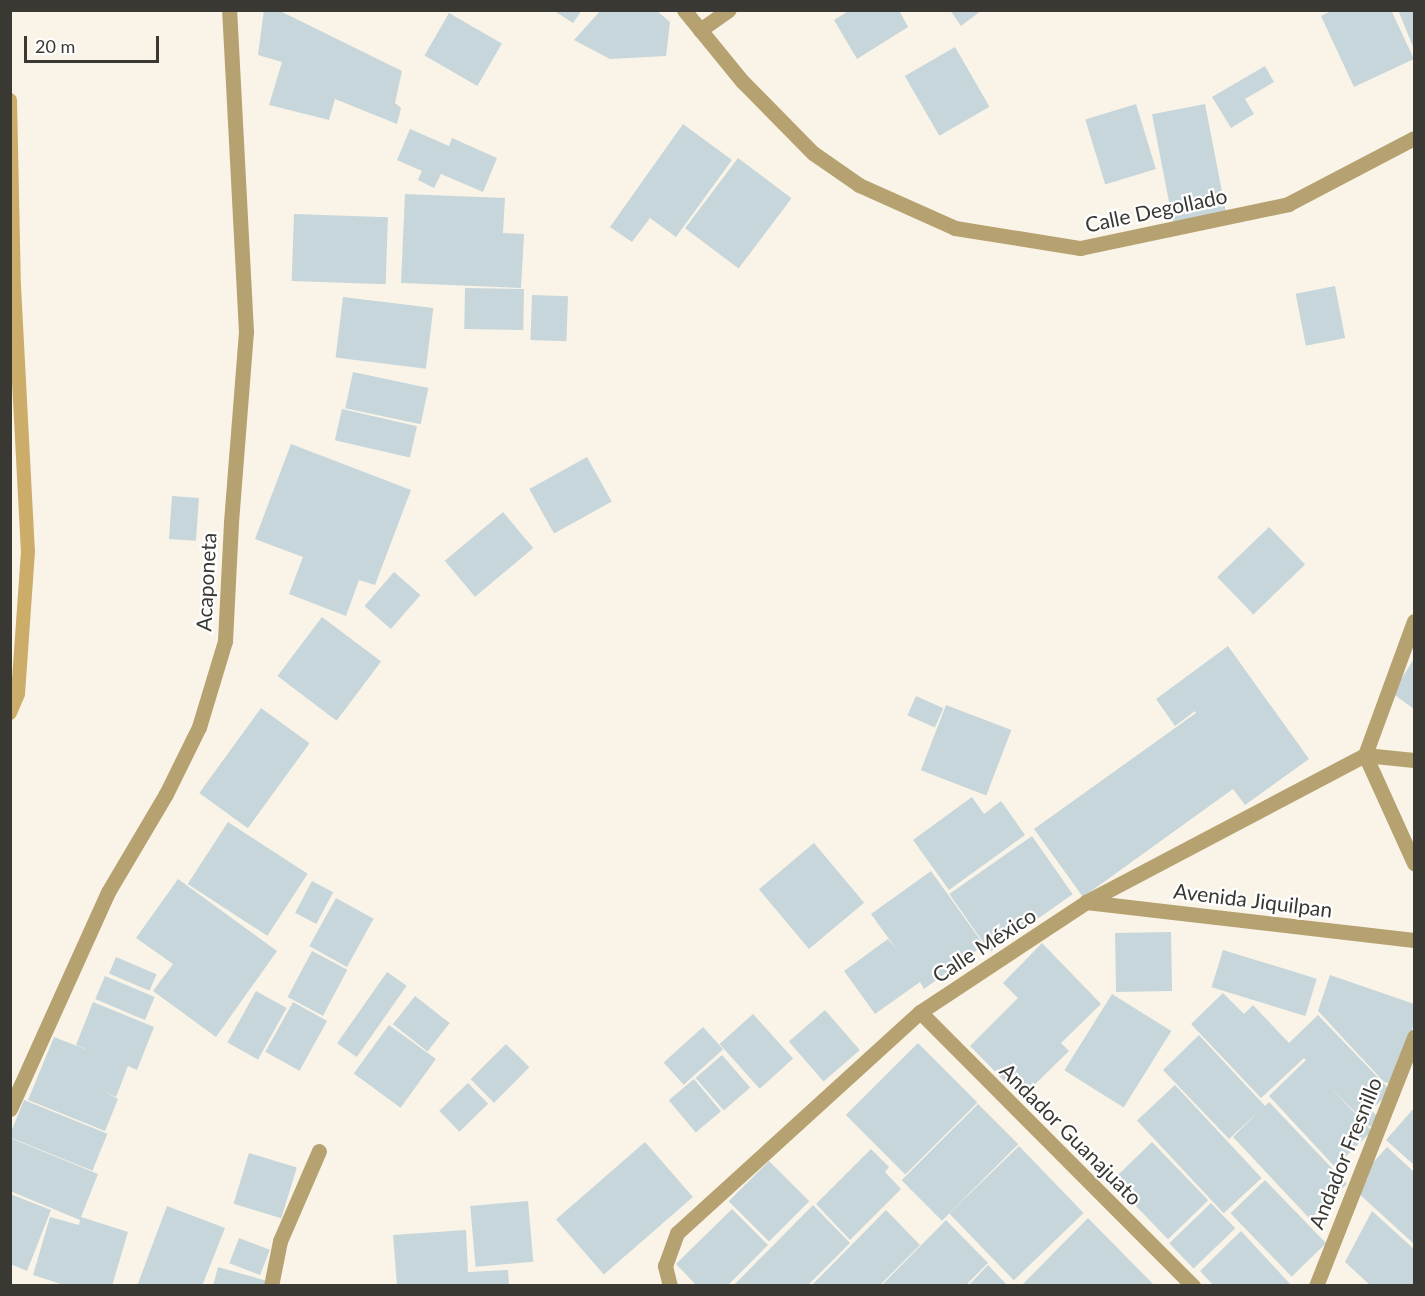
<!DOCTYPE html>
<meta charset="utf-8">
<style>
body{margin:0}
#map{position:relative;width:1425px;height:1296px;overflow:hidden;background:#f9f4e7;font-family:Lato,sans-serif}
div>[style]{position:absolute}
.stream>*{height:14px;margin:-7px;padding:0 7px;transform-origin:7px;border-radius:7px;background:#cbad69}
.building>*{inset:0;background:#c7d6db;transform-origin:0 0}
.minor>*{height:15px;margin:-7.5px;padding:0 7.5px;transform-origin:7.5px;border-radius:7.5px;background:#b6a170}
span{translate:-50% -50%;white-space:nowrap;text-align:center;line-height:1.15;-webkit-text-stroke:4.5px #fff;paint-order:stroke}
.street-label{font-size:21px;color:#3a3833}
.frame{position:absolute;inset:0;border:12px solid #3a3833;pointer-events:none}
.scale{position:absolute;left:24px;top:36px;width:135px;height:27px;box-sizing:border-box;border:3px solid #3a3833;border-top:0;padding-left:8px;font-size:18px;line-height:21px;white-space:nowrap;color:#3a3833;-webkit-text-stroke:4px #fff;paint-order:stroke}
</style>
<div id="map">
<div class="stream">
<i style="left:10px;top:100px;width:186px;rotate:88.8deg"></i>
<i style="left:14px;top:286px;width:265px;rotate:87deg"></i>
<i style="left:28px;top:551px;width:143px;rotate:94deg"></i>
<i style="left:18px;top:694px;width:21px;rotate:113deg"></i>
</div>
<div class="building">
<i style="clip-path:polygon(264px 10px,278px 10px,402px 71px,395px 103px,401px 108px,397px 124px,335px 99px,329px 120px,269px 105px,282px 62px,258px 55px)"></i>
<i style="clip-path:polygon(553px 10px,582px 10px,573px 23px)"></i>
<i style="clip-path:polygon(601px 10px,656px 10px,670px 22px,666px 56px,610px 59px,574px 40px)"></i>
<i style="clip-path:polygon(850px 10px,899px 10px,908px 27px,857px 59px,834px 20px)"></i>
<i style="clip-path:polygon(950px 10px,982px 10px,961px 26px)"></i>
<i style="clip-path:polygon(1333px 10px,1391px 10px,1414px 59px,1354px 87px,1321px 16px)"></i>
<i style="clip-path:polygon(1398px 10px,1414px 10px,1414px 49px)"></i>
<i style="left:449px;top:13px;width:61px;height:49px;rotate:30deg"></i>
<i style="left:955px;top:47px;width:69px;height:58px;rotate:60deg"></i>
<i style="clip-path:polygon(1265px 66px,1274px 82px,1245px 99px,1254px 114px,1231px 128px,1212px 97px)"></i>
<i style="left:1136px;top:104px;width:68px;height:53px;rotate:73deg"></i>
<i style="left:1205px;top:104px;width:110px;height:54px;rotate:79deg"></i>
<i style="clip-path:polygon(683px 124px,732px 160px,676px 237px,650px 218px,632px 242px,610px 227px)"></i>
<i style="clip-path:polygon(410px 129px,449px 146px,452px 138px,497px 158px,483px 192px,441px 174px,434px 188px,418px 180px,422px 171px,397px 160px)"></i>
<i style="left:738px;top:158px;width:67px;height:88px;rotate:37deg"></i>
<i style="clip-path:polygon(405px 194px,505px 198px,503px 233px,524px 234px,521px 288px,401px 283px)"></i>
<i style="left:294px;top:214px;width:94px;height:67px;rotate:2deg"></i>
<i style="left:1335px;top:286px;width:53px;height:40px;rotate:79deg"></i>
<i style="left:465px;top:288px;width:59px;height:41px;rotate:1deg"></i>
<i style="left:532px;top:295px;width:36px;height:45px;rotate:2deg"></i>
<i style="left:343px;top:297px;width:91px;height:61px;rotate:7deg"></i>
<i style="left:353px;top:372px;width:77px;height:37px;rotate:12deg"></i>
<i style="left:342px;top:409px;width:77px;height:32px;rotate:13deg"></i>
<i style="clip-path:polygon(291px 444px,411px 490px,375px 585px,359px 580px,346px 616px,289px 594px,303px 557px,255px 539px)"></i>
<i style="left:587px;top:457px;width:51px;height:66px;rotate:61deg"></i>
<i style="left:172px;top:496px;width:27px;height:43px;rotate:4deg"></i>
<i style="left:503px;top:512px;width:47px;height:76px;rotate:50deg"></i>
<i style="left:1269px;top:527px;width:52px;height:72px;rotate:46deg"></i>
<i style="left:394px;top:572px;width:35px;height:45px;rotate:41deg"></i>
<i style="left:322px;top:617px;width:74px;height:74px;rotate:37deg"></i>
<i style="clip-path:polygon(1228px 646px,1309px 759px,1245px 805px,1233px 789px,1083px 897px,1034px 829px,1196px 713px,1195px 711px,1175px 726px,1156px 699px)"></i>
<i style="clip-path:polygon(1414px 659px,1414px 709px,1392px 693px)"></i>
<i style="left:916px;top:696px;width:30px;height:21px;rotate:24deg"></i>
<i style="left:946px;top:705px;width:70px;height:70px;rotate:21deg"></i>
<i style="left:261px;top:708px;width:60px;height:105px;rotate:36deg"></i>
<i style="clip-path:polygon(972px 797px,984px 814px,1001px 801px,1025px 835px,949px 890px,913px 840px)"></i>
<i style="left:228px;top:822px;width:95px;height:74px;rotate:33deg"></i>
<i style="left:1032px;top:836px;width:71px;height:101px;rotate:55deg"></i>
<i style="left:814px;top:843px;width:78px;height:72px;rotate:50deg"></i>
<i style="clip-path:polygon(931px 871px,984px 945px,924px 989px,920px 982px,875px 1014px,844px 971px,888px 939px,897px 950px,871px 914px)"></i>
<i style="clip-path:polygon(178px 879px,277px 951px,216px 1037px,153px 991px,173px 964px,136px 938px)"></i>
<i style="left:312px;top:881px;width:24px;height:36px;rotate:28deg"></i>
<i style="left:336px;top:898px;width:43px;height:55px;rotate:29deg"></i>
<i style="left:1171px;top:932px;width:59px;height:56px;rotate:89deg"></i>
<i style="clip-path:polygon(1042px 943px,1101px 1004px,1061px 1043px,1069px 1051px,1021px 1098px,970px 1046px,1018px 998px,1003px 983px)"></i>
<i style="left:1223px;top:950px;width:98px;height:39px;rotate:17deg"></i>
<i style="left:312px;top:951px;width:40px;height:52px;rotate:28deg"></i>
<i style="left:116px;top:957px;width:44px;height:18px;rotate:23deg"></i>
<i style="left:387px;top:972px;width:24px;height:87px;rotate:35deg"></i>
<i style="clip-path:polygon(1330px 975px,1414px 1004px,1414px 1023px,1394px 1085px,1384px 1082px,1318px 1011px)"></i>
<i style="left:105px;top:976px;width:54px;height:25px;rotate:23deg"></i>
<i style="left:256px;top:991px;width:35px;height:59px;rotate:29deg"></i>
<i style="clip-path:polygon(1223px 993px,1244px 1014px,1253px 1005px,1289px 1043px,1318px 1015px,1391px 1091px,1371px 1110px,1379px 1118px,1370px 1127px,1329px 1086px,1372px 1131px,1335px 1167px,1269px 1096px,1306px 1060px,1304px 1058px,1261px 1098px,1191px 1024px)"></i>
<i style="left:1112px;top:994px;width:70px;height:90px;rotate:32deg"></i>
<i style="left:415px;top:996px;width:44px;height:36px;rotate:38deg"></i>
<i style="clip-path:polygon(93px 1002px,154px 1027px,137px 1070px,128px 1066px,116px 1097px,105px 1092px,118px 1099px,105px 1131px,28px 1100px,54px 1037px,95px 1053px,76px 1045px)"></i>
<i style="left:293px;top:1002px;width:39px;height:57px;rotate:29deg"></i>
<i style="left:825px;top:1010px;width:53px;height:48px;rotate:49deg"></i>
<i style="left:753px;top:1014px;width:60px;height:45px;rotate:48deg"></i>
<i style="left:389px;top:1025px;width:58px;height:60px;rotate:36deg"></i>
<i style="left:703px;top:1027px;width:30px;height:53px;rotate:48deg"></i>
<i style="clip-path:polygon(1199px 1035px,1265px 1106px,1269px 1102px,1347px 1184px,1310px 1219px,1233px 1137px,1259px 1111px,1229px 1139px,1163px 1070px)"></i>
<i style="left:918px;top:1043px;width:84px;height:102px;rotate:45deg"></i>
<i style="left:506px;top:1044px;width:33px;height:50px;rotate:45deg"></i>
<i style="left:722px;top:1055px;width:43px;height:35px;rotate:49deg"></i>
<i style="left:694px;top:1079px;width:42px;height:33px;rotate:50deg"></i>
<i style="left:468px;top:1083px;width:29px;height:40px;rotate:46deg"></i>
<i style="left:1175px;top:1085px;width:127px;height:52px;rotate:47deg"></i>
<i style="left:24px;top:1100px;width:90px;height:40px;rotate:22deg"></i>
<i style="left:978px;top:1104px;width:57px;height:108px;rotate:45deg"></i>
<i style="clip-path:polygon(1414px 1108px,1414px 1165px,1386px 1140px)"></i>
<i style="clip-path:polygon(10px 1138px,98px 1174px,81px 1217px,128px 1232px,112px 1286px,67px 1286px,33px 1275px,50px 1217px,79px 1225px,80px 1220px,10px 1191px)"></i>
<i style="left:645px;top:1142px;width:73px;height:118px;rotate:49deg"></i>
<i style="left:1152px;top:1142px;width:81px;height:56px;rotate:46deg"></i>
<i style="left:1019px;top:1146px;width:93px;height:97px;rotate:46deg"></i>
<i style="clip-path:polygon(1387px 1147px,1414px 1172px,1414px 1244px,1356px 1191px,1368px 1178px,1363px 1174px)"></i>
<i style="clip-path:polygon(871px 1149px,889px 1167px,885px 1172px,901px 1189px,850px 1240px,816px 1204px)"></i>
<i style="left:249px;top:1153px;width:50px;height:53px;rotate:17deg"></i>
<i style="left:769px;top:1161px;width:57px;height:57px;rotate:45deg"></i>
<i style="left:1265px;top:1180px;width:88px;height:48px;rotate:46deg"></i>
<i style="clip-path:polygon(10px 1194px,51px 1210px,27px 1271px,10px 1264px)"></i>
<i style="left:528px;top:1201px;width:61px;height:58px;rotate:85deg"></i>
<i style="left:1211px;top:1203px;width:35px;height:58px;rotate:46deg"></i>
<i style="clip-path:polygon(813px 1205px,850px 1243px,807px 1286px,733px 1286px)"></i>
<i style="clip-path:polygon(167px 1206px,225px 1228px,202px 1286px,137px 1286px)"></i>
<i style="clip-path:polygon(732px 1209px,768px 1245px,727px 1286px,697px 1286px,676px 1264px)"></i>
<i style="clip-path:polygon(886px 1210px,920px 1245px,879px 1286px,811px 1286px)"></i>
<i style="clip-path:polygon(1372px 1211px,1414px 1249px,1414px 1286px,1371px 1286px,1345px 1262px)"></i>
<i style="clip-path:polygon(1088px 1218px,1155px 1286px,1021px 1286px)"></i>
<i style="clip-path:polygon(946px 1220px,988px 1263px,965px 1286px,881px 1286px)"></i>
<i style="clip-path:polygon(466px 1230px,468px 1272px,508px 1270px,509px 1286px,397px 1286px,393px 1235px)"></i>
<i style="clip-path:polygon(1241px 1231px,1292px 1286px,1214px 1286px,1200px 1271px)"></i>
<i style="left:239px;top:1238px;width:33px;height:27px;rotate:21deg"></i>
<i style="clip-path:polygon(988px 1265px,1008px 1286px,968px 1286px)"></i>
<i style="clip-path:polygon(218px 1267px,267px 1281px,266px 1286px,213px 1286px)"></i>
</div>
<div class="minor">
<i style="left:684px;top:10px;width:92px;rotate:50.8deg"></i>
<i style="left:742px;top:81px;width:101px;rotate:45.4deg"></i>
<i style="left:813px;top:153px;width:56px;rotate:34.8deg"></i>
<i style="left:859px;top:185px;width:105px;rotate:24.1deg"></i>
<i style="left:955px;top:228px;width:127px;rotate:9.1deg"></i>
<i style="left:1080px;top:248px;width:213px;rotate:-11.9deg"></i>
<i style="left:1288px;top:204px;width:142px;rotate:-27.6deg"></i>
<i style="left:700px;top:30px;width:35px;rotate:-35deg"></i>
<i style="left:1414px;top:621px;width:143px;rotate:110.1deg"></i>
<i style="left:1365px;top:755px;width:119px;rotate:65.6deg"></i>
<i style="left:1086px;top:902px;width:330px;rotate:6.6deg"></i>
<i style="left:920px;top:1012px;width:387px;rotate:45.1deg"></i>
<i style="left:10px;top:1109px;width:238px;rotate:-65.7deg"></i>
<i style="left:108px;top:892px;width:114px;rotate:-59.4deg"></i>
<i style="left:166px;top:794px;width:75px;rotate:-63.8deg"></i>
<i style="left:199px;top:727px;width:90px;rotate:-73.2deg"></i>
<i style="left:225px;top:641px;width:119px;rotate:-87.1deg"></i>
<i style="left:231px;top:522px;width:191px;rotate:-85.5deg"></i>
<i style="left:246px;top:332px;width:322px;rotate:-93deg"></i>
<i style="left:271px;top:1286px;width:46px;rotate:-78.7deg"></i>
<i style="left:280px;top:1241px;width:98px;rotate:-66.6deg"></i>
<i style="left:670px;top:1286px;width:21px;rotate:-104deg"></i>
<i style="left:665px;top:1266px;width:35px;rotate:-70deg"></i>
<i style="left:677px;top:1233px;width:328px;rotate:-42.3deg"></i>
<i style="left:920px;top:1012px;width:199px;rotate:-33.5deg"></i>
<i style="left:1086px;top:902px;width:315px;rotate:-27.8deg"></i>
<i style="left:1365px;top:755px;width:49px;rotate:5.8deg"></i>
<i style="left:1316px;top:1286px;width:268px;rotate:-68.5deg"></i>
</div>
<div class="street-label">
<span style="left:1156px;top:210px;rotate:-12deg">Calle Degollado</span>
<span style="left:206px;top:582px;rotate:-87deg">Acaponeta</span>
<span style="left:1253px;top:900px;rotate:7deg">Avenida Jiquilpan</span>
<span style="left:984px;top:945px;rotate:-33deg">Calle México</span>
<span style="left:1071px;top:1134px;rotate:45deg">Andador Guanajuato</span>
<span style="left:1345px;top:1153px;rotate:-68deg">Andador Fresnillo</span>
</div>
<div class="frame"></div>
<div class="scale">20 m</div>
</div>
